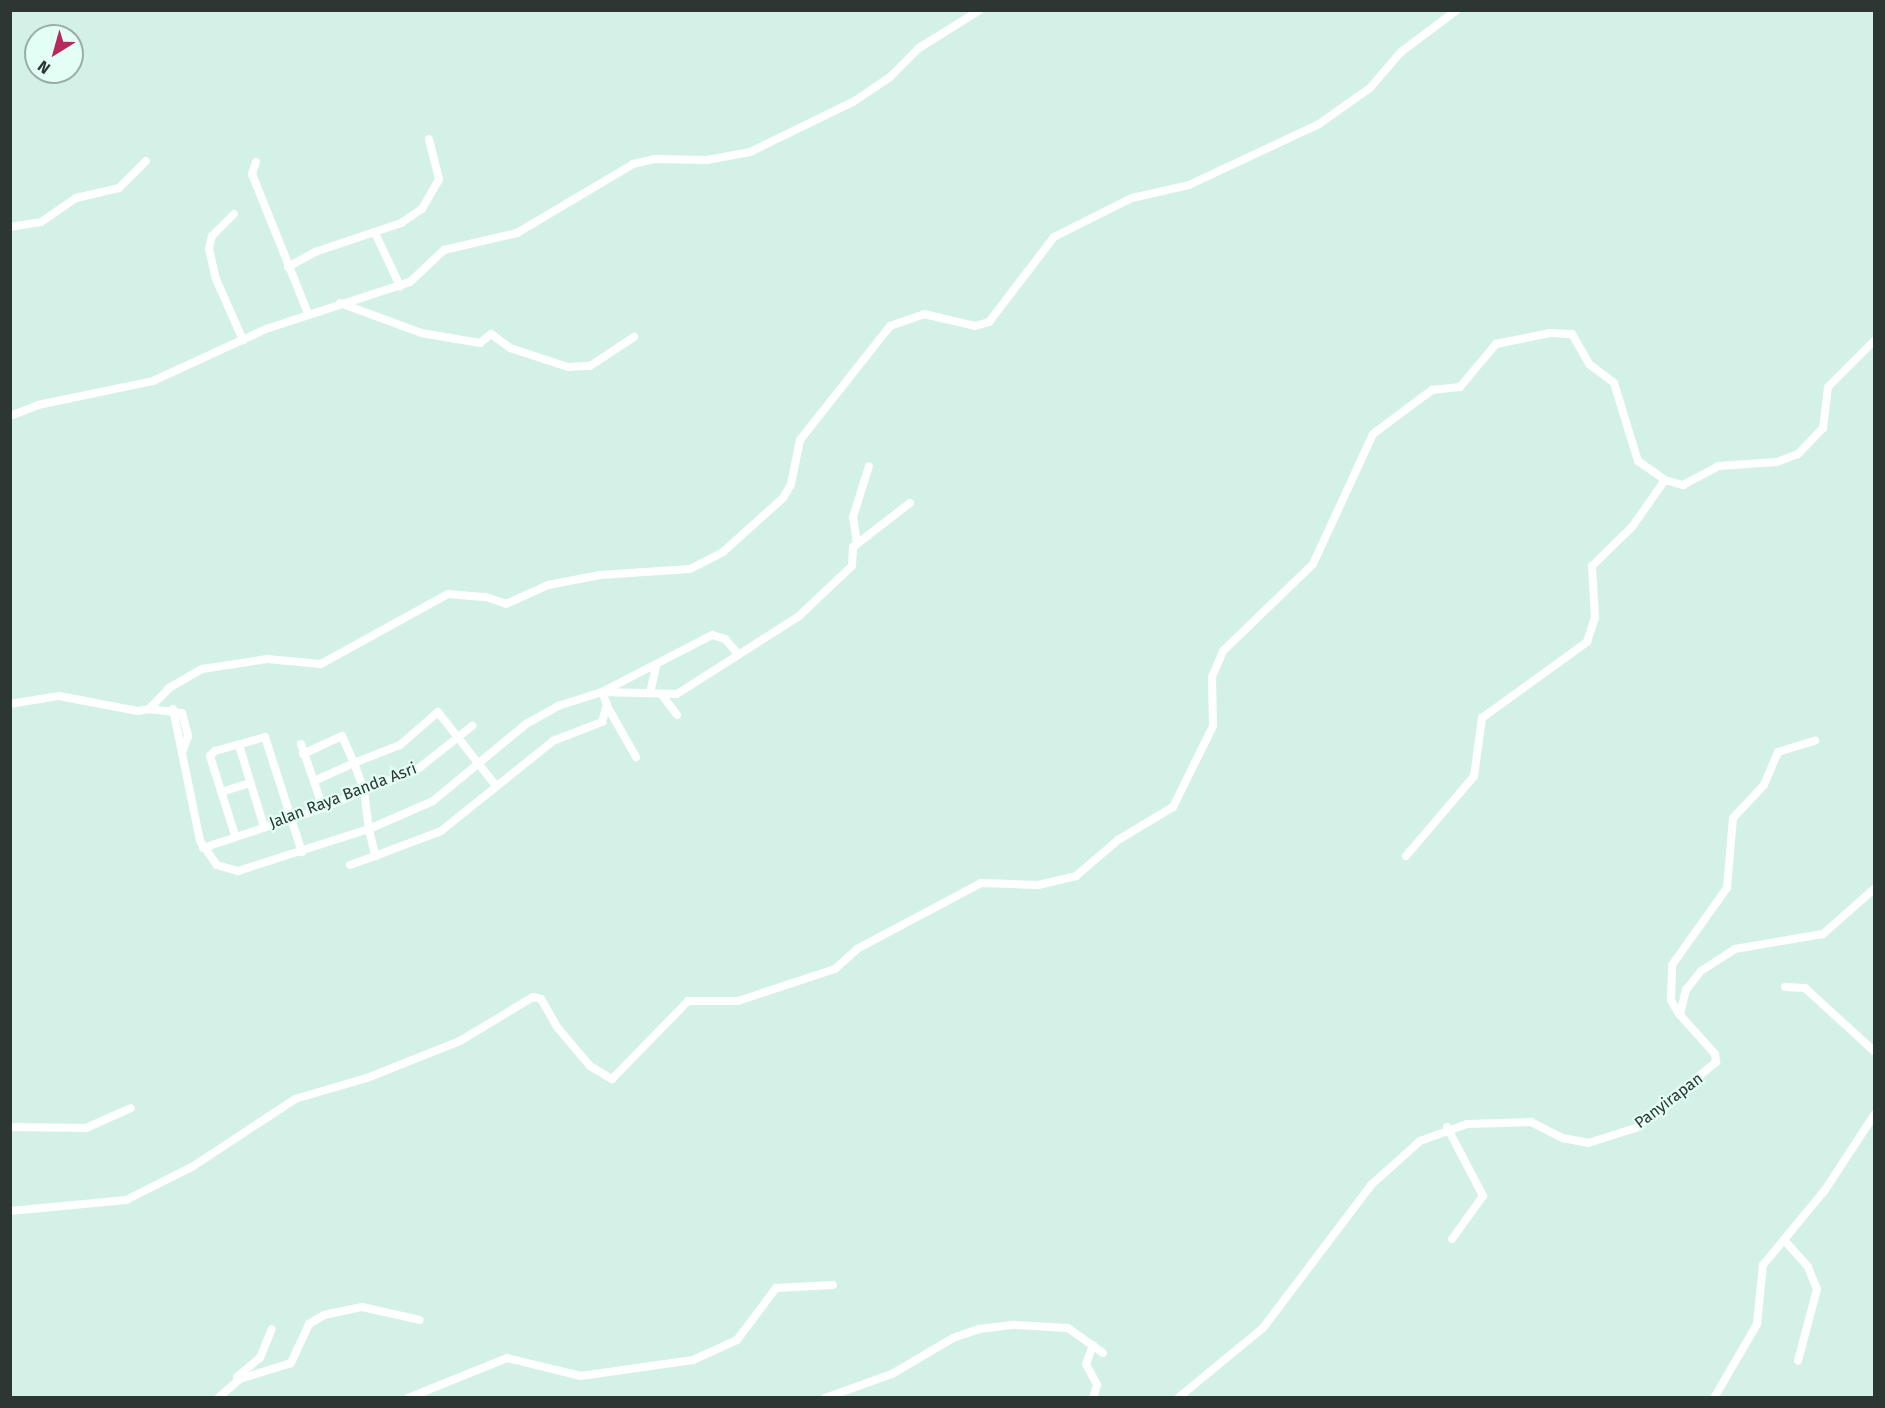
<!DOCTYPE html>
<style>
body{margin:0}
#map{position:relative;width:1885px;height:1408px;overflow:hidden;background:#d4f1e7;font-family:"Fira Sans",sans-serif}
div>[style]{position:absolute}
.minor>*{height:8px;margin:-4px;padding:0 4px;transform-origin:4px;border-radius:4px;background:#fff}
span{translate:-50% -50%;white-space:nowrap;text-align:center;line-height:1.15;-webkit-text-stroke:4.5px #e2fef5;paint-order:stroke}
.street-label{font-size:16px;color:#2c3733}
.frame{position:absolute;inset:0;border:12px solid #2c3733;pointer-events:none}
.north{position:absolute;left:24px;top:24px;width:60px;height:60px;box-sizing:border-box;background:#e2fef5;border:2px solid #99aea7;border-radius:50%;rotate:217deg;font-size:16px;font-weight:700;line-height:24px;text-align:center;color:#2c3733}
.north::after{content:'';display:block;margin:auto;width:21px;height:27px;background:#b7295c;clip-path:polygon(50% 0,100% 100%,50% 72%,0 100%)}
</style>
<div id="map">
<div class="minor">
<i style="left:256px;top:162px;width:13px;rotate:108deg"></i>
<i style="left:252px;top:174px;width:150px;rotate:68.1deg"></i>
<i style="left:234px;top:214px;width:31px;rotate:135deg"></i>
<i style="left:212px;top:236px;width:13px;rotate:103deg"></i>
<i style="left:209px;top:249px;width:31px;rotate:77deg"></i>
<i style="left:216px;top:279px;width:67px;rotate:66.1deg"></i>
<i style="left:10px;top:227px;width:31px;rotate:-9deg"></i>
<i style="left:41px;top:222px;width:42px;rotate:-34.4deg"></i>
<i style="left:76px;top:198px;width:44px;rotate:-13.1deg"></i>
<i style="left:119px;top:188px;width:38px;rotate:-45deg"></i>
<i style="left:375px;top:233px;width:59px;rotate:64.7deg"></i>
<i style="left:288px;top:267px;width:31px;rotate:-29deg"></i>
<i style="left:315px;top:252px;width:91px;rotate:-18.6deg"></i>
<i style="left:401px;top:223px;width:25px;rotate:-34deg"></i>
<i style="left:422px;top:209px;width:34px;rotate:-60deg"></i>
<i style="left:439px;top:179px;width:41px;rotate:-104deg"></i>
<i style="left:340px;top:303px;width:86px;rotate:20.3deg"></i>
<i style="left:421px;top:333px;width:60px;rotate:9.6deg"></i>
<i style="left:480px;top:343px;width:14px;rotate:-39deg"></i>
<i style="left:491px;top:334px;width:24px;rotate:36deg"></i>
<i style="left:510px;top:348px;width:61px;rotate:18.1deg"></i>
<i style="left:568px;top:367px;width:22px;rotate:-3deg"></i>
<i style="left:590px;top:366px;width:53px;rotate:-33.4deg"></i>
<i style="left:10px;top:416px;width:30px;rotate:-21deg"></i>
<i style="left:38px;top:405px;width:117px;rotate:-11.8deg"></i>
<i style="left:153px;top:381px;width:124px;rotate:-24.7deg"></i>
<i style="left:266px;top:329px;width:151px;rotate:-18.1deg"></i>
<i style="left:410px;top:282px;width:47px;rotate:-43.3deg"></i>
<i style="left:444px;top:250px;width:75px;rotate:-13.1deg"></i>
<i style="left:517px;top:233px;width:135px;rotate:-30.7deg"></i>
<i style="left:633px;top:164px;width:22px;rotate:-13deg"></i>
<i style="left:654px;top:159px;width:53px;rotate:1.1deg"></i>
<i style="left:707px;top:160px;width:44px;rotate:-10.5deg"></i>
<i style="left:750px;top:152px;width:114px;rotate:-25.9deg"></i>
<i style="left:853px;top:102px;width:45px;rotate:-34deg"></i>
<i style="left:890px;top:77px;width:41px;rotate:-45deg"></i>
<i style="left:919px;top:48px;width:72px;rotate:-31.9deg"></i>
<i style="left:857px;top:544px;width:27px;rotate:-98deg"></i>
<i style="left:853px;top:517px;width:53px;rotate:-72.6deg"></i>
<i style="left:650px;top:693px;width:27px;rotate:-77deg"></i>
<i style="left:662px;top:695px;width:25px;rotate:53deg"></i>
<i style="left:10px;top:704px;width:50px;rotate:-9.3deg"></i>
<i style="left:59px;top:696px;width:80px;rotate:10.8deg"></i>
<i style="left:138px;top:711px;width:11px;rotate:-10deg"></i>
<i style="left:149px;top:709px;width:29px;rotate:-46deg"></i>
<i style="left:169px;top:688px;width:38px;rotate:-30deg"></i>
<i style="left:202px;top:669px;width:66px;rotate:-8.7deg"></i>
<i style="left:267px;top:659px;width:54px;rotate:5.3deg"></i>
<i style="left:321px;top:664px;width:145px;rotate:-28.9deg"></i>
<i style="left:448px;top:594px;width:38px;rotate:5deg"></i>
<i style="left:486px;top:597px;width:21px;rotate:19deg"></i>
<i style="left:506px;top:604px;width:46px;rotate:-24.3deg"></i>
<i style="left:548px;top:585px;width:53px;rotate:-10.9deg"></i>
<i style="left:600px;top:575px;width:90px;rotate:-3.8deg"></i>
<i style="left:690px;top:569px;width:37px;rotate:-27deg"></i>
<i style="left:723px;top:552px;width:81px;rotate:-42deg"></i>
<i style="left:783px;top:498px;width:16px;rotate:-60deg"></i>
<i style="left:791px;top:484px;width:45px;rotate:-78.4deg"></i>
<i style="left:800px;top:440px;width:145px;rotate:-51.7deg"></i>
<i style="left:890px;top:326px;width:36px;rotate:-19deg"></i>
<i style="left:924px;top:314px;width:52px;rotate:13.2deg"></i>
<i style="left:975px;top:326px;width:15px;rotate:-16deg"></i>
<i style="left:989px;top:322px;width:107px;rotate:-52.6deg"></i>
<i style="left:1054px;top:237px;width:87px;rotate:-26.6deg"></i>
<i style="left:1132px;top:198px;width:58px;rotate:-12.8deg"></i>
<i style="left:1189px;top:185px;width:144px;rotate:-25.1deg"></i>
<i style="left:1319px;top:124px;width:62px;rotate:-35.2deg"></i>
<i style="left:1370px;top:88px;width:48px;rotate:-49.3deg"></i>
<i style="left:1401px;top:52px;width:70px;rotate:-36.9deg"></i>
<i style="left:607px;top:706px;width:59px;rotate:60.4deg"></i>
<i style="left:149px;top:709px;width:33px;rotate:7deg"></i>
<i style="left:182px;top:713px;width:24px;rotate:75deg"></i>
<i style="left:188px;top:736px;width:18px;rotate:109deg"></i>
<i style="left:173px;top:709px;width:135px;rotate:78.4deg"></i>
<i style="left:200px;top:841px;width:29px;rotate:55deg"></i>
<i style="left:217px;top:865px;width:22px;rotate:16deg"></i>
<i style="left:238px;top:871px;width:138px;rotate:-17.8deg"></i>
<i style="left:369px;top:829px;width:28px;rotate:77deg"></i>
<i style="left:375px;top:856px;width:71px;rotate:-20.7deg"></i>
<i style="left:441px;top:831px;width:144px;rotate:-38.8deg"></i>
<i style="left:553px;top:741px;width:53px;rotate:-21.2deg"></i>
<i style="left:602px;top:722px;width:18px;rotate:-74deg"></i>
<i style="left:607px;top:705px;width:14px;rotate:-111deg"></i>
<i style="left:602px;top:692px;width:124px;rotate:-27.4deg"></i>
<i style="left:712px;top:635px;width:14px;rotate:17deg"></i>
<i style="left:725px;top:639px;width:21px;rotate:49deg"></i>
<i style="left:301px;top:744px;width:68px;rotate:71deg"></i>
<i style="left:239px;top:745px;width:86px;rotate:73deg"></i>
<i style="left:303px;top:754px;width:43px;rotate:-24.8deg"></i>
<i style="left:342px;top:736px;width:30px;rotate:66deg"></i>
<i style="left:354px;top:763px;width:49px;rotate:-21.4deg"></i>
<i style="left:400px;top:745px;width:50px;rotate:-41deg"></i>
<i style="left:438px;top:712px;width:94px;rotate:51.9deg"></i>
<i style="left:314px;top:781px;width:44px;rotate:-24.2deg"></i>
<i style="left:354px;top:763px;width:29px;rotate:70deg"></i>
<i style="left:364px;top:790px;width:39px;rotate:83deg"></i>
<i style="left:369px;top:829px;width:70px;rotate:-23.6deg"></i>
<i style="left:433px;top:801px;width:121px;rotate:-39.6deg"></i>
<i style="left:526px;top:724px;width:37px;rotate:-29deg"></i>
<i style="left:558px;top:706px;width:46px;rotate:-17.7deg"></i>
<i style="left:602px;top:692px;width:75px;rotate:1.5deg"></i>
<i style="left:677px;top:694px;width:143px;rotate:-32.5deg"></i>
<i style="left:798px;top:617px;width:74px;rotate:-43.4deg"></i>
<i style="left:852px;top:566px;width:19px;rotate:-87deg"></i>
<i style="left:853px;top:547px;width:72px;rotate:-37.7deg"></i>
<i style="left:221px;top:792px;width:31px;rotate:-17deg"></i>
<i style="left:235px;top:835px;width:83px;rotate:-107.6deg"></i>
<i style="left:210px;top:756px;width:7px;rotate:-45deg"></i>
<i style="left:215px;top:751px;width:52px;rotate:-15.6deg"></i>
<i style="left:265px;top:737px;width:121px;rotate:72.2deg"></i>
<i style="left:203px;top:848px;width:126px;rotate:-18.4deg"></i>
<i style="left:323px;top:808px;width:104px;rotate:-22.6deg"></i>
<i style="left:419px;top:768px;width:68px;rotate:-38.4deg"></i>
<i style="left:1406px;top:856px;width:105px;rotate:-49.6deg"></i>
<i style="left:1474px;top:776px;width:59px;rotate:-82.1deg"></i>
<i style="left:1482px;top:718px;width:130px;rotate:-35.9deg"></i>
<i style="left:1587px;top:642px;width:25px;rotate:-72deg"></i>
<i style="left:1595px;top:618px;width:52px;rotate:-93.3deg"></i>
<i style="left:1592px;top:566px;width:56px;rotate:-44.3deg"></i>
<i style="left:1632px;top:527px;width:57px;rotate:-54.9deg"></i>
<i style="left:350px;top:865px;width:27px;rotate:-20deg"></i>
<i style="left:1785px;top:987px;width:20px;rotate:3deg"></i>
<i style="left:1805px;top:988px;width:93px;rotate:42.4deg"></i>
<i style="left:1679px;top:1014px;width:16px;rotate:-120deg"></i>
<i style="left:1671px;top:1000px;width:35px;rotate:-88deg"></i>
<i style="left:1672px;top:965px;width:95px;rotate:-54.5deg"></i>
<i style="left:1727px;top:888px;width:70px;rotate:-85.1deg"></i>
<i style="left:1733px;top:818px;width:45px;rotate:-46.8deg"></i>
<i style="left:1764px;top:785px;width:36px;rotate:-67deg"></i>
<i style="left:1778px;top:752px;width:39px;rotate:-17deg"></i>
<i style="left:10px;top:1127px;width:76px;rotate:0.8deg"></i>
<i style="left:86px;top:1128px;width:49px;rotate:-24deg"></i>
<i style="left:1447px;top:1127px;width:78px;rotate:62.4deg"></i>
<i style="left:1483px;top:1196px;width:53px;rotate:125.8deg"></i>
<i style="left:10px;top:1211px;width:117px;rotate:-5.4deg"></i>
<i style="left:126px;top:1200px;width:74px;rotate:-26.6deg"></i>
<i style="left:192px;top:1167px;width:123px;rotate:-33.4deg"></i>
<i style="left:295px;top:1099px;width:75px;rotate:-16.3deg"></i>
<i style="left:367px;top:1078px;width:100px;rotate:-21.7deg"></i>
<i style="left:460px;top:1041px;width:85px;rotate:-31.1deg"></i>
<i style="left:533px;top:997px;width:8px;rotate:14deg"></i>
<i style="left:541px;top:999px;width:32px;rotate:60deg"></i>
<i style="left:557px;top:1027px;width:51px;rotate:49.8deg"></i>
<i style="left:590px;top:1066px;width:26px;rotate:31deg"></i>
<i style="left:612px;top:1079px;width:109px;rotate:-45.7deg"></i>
<i style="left:688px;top:1001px;width:50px"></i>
<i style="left:738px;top:1001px;width:102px;rotate:-18.3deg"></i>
<i style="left:835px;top:969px;width:30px;rotate:-42deg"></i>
<i style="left:857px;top:949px;width:140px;rotate:-28deg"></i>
<i style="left:981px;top:883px;width:57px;rotate:2deg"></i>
<i style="left:1038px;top:885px;width:39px;rotate:-13deg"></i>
<i style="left:1076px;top:876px;width:55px;rotate:-40.6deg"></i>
<i style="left:1118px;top:840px;width:64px;rotate:-31deg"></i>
<i style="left:1173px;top:807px;width:90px;rotate:-63.7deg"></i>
<i style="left:1213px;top:726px;width:49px;rotate:-91.2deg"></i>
<i style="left:1212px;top:677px;width:28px;rotate:-67deg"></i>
<i style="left:1223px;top:651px;width:125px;rotate:-44deg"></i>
<i style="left:1313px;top:564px;width:143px;rotate:-65.2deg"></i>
<i style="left:1373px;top:434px;width:74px;rotate:-36.7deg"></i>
<i style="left:1432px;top:390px;width:28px;rotate:-6deg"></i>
<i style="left:1460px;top:387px;width:56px;rotate:-50.1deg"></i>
<i style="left:1496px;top:344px;width:55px;rotate:-11.5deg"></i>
<i style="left:1550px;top:333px;width:22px;rotate:3deg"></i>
<i style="left:1572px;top:334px;width:34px;rotate:60deg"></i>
<i style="left:1589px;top:364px;width:31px;rotate:37deg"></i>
<i style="left:1614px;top:383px;width:82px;rotate:72.9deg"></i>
<i style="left:1638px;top:461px;width:33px;rotate:35deg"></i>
<i style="left:1665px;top:480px;width:19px;rotate:16deg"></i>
<i style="left:1683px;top:485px;width:40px;rotate:-28deg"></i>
<i style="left:1718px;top:466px;width:59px;rotate:-3.9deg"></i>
<i style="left:1777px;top:462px;width:22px;rotate:-21deg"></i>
<i style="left:1798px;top:454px;width:36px;rotate:-46deg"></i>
<i style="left:1823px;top:428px;width:41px;rotate:-83deg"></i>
<i style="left:1828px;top:387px;width:65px;rotate:-45deg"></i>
<i style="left:1784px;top:1240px;width:36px;rotate:48deg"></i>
<i style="left:1808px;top:1267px;width:24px;rotate:68deg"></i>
<i style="left:1817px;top:1289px;width:74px;rotate:104.8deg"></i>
<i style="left:1093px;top:1345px;width:20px;rotate:110deg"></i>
<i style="left:1086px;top:1364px;width:24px;rotate:62deg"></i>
<i style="left:1097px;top:1385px;width:14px;rotate:107deg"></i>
<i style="left:237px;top:1377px;width:30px;rotate:-40deg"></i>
<i style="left:260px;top:1358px;width:31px;rotate:-68deg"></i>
<i style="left:218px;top:1398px;width:29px;rotate:-41deg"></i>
<i style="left:240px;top:1379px;width:53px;rotate:-17.4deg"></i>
<i style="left:291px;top:1363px;width:43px;rotate:-65.2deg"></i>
<i style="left:309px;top:1324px;width:17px;rotate:-31deg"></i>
<i style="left:324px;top:1315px;width:39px;rotate:-12deg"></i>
<i style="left:362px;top:1307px;width:59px;rotate:12.6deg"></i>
<i style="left:408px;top:1398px;width:107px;rotate:-22deg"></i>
<i style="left:507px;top:1358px;width:76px;rotate:13.7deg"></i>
<i style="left:581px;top:1376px;width:113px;rotate:-8.1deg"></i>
<i style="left:693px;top:1360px;width:48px;rotate:-24.4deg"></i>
<i style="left:737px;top:1340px;width:65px;rotate:-53.1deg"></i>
<i style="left:776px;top:1288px;width:57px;rotate:-3deg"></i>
<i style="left:825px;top:1398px;width:71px;rotate:-19.7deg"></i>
<i style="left:892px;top:1374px;width:71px;rotate:-30.5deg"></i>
<i style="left:953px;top:1338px;width:28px;rotate:-19deg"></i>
<i style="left:979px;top:1329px;width:35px;rotate:-7deg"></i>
<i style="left:1014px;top:1325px;width:54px;rotate:3.2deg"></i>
<i style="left:1068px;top:1328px;width:43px;rotate:35.5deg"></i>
<i style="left:1178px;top:1398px;width:110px;rotate:-39.5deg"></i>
<i style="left:1263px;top:1328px;width:179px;rotate:-52.9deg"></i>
<i style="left:1371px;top:1185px;width:66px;rotate:-41.9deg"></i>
<i style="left:1420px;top:1141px;width:50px;rotate:-19.9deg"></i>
<i style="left:1467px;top:1124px;width:64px;rotate:-1.8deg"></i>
<i style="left:1531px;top:1122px;width:36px;rotate:27deg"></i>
<i style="left:1563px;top:1138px;width:25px;rotate:11deg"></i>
<i style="left:1588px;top:1143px;width:50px;rotate:-17.4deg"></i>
<i style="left:1636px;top:1128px;width:104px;rotate:-39.5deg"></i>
<i style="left:1716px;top:1062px;width:8px;rotate:-97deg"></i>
<i style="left:1715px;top:1054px;width:52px;rotate:-131.9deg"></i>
<i style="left:1680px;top:1015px;width:26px;rotate:-77deg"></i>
<i style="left:1686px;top:990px;width:24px;rotate:-52deg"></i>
<i style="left:1701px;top:971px;width:40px;rotate:-32.9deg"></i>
<i style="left:1735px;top:949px;width:89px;rotate:-9.7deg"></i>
<i style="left:1823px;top:934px;width:68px;rotate:-41.4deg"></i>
<i style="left:1714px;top:1398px;width:86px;rotate:-59.8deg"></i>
<i style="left:1757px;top:1324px;width:59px;rotate:-84.2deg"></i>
<i style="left:1763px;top:1265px;width:97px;rotate:-50.4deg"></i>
<i style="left:1825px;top:1190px;width:90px;rotate:-56.8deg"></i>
</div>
<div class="street-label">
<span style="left:343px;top:796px;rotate:-21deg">Jalan Raya Banda Asri</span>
<span style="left:1669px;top:1101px;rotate:-37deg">Panyirapan</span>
</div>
<div class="frame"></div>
<div class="north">N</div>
</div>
